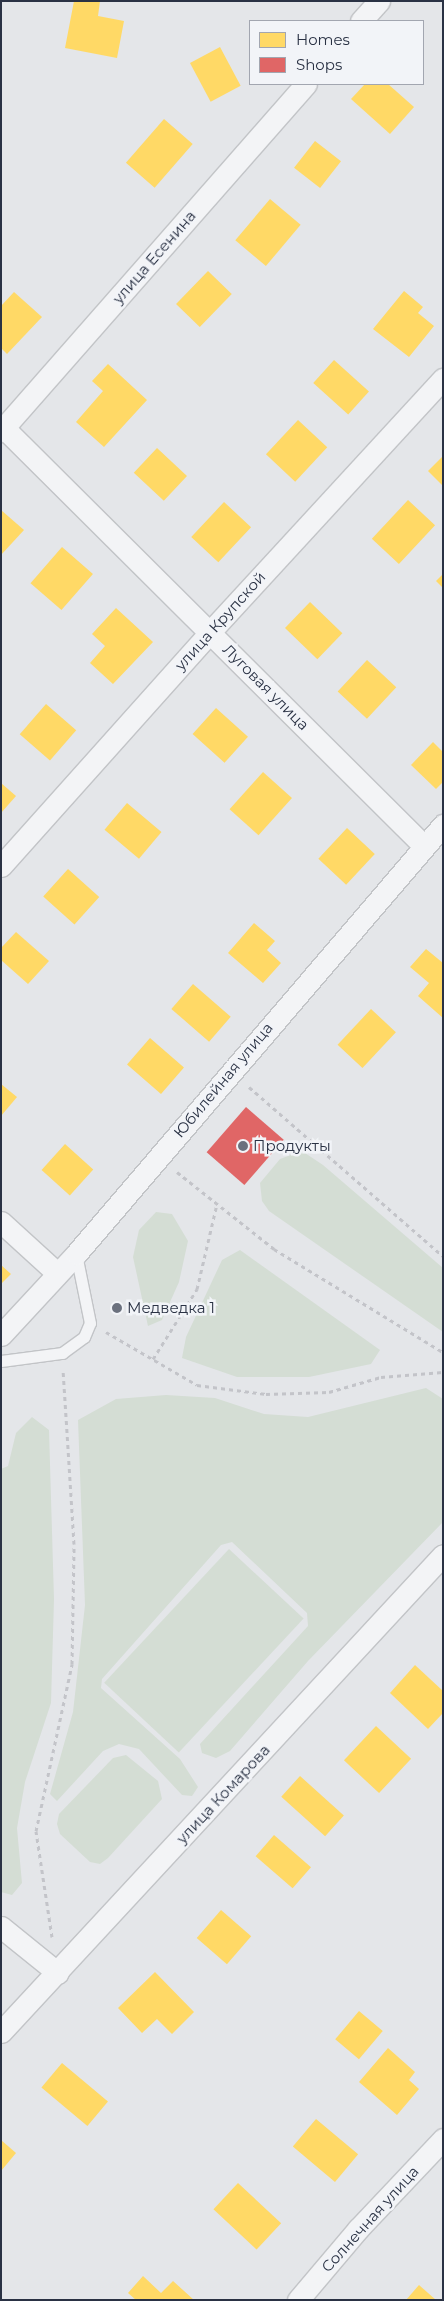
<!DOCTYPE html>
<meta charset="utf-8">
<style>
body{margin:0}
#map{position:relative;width:444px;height:2301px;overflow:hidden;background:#e4e6e9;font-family:Montserrat,sans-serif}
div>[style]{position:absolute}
.green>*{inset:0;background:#d4ddd4;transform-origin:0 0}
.homes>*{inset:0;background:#ffd966;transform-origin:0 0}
.shops>*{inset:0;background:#e06666;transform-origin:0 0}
.path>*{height:3px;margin-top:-1.5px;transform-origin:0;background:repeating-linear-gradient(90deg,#c3c4c9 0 4px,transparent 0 8px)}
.roads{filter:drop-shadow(1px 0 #c2c4c7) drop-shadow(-1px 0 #c2c4c7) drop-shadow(0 1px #c2c4c7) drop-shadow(0 -1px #c2c4c7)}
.lane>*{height:11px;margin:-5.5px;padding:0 5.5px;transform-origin:5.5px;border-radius:5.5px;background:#f3f4f6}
.street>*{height:21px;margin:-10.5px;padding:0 10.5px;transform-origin:10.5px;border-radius:10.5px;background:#f3f4f6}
.dots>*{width:14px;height:14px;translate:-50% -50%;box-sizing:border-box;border:2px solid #f2f4f8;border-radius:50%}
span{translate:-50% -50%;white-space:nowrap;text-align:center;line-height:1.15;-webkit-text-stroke:5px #f2f4f8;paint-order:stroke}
.street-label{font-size:15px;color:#2a3244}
.poi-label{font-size:15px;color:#2a3244}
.left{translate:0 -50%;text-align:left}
.frame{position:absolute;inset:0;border:2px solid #2a3244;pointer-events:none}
.legend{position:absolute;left:249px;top:20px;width:175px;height:65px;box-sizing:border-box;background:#f2f4f8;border:1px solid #a2a6b0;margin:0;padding:6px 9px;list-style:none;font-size:15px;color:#2a3244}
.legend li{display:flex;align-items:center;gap:10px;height:25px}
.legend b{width:25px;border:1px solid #a2a6b0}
</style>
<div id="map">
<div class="green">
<i style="clip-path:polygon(302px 1151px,323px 1165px,443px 1268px,443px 1332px,269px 1211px,262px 1201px,260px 1183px,280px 1159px)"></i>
<i style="clip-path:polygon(156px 1212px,172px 1214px,188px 1241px,179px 1282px,162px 1320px,148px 1326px,133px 1257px,139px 1230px)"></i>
<i style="clip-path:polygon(240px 1250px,380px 1350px,371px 1364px,309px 1377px,237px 1377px,182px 1358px,186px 1337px,222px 1260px)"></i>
<i style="clip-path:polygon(426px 1388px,443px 1399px,443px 1522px,308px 1661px,230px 1751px,216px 1758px,202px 1753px,200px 1744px,308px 1626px,307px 1613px,232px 1542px,221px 1545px,102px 1679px,101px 1688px,180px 1759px,198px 1787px,192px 1796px,182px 1795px,139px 1749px,119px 1744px,103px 1751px,57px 1801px,50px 1794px,73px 1712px,85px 1605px,78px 1420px,116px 1399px,166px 1395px,215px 1398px,264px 1414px,308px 1417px)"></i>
<i style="clip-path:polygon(32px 1417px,49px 1430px,54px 1599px,51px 1703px,25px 1782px,17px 1828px,22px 1883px,12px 1895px,1px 1892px,1px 1469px,8px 1466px,16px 1433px)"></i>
<i style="left:229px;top:1549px;width:102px;height:183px;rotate:43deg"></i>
<i style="clip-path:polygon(126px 1755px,158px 1781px,162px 1799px,108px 1858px,100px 1864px,90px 1862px,60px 1834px,57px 1824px,59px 1814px,113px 1758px)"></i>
</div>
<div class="homes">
<i style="clip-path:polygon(74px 1px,100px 1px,98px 16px,124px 21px,117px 58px,65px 48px)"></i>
<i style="left:220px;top:47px;width:44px;height:34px;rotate:62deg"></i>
<i style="clip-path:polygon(365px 84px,388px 84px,414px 107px,390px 134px,351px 99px)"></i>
<i style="left:164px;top:119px;width:38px;height:58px;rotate:41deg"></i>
<i style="left:315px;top:141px;width:33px;height:34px;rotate:38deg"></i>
<i style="left:270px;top:199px;width:40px;height:54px;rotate:40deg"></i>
<i style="left:208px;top:271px;width:33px;height:46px;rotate:44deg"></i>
<i style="clip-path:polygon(404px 291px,423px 307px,418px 313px,434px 326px,409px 357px,373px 329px)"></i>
<i style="clip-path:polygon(14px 292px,42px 317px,7px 354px,1px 348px,1px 306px)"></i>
<i style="left:334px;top:360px;width:47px;height:31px;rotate:42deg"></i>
<i style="clip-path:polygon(108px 364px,147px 400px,104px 447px,76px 422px,103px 391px,92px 381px)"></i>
<i style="left:298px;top:420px;width:40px;height:47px;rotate:43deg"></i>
<i style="left:157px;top:448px;width:41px;height:34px;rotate:43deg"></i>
<i style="clip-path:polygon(443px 456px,443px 486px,428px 471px)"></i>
<i style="left:408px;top:500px;width:37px;height:53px;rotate:43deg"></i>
<i style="left:224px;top:502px;width:37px;height:48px;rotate:43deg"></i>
<i style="clip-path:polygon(1px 510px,24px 530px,1px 555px)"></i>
<i style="left:62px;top:547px;width:41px;height:48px;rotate:41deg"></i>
<i style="clip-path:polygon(443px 574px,443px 588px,436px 581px)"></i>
<i style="left:310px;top:602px;width:45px;height:36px;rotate:44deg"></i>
<i style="clip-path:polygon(116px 608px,153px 642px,113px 684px,90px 663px,105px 646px,92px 634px)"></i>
<i style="left:367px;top:660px;width:40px;height:43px;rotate:43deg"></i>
<i style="left:46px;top:704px;width:40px;height:40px;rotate:41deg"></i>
<i style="left:216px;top:708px;width:43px;height:35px;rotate:42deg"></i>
<i style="clip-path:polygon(433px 742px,443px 752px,443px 782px,436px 789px,411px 765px)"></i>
<i style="left:263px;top:772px;width:39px;height:50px;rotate:42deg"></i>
<i style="clip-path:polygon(1px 783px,16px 796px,1px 813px)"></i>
<i style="left:127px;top:803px;width:45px;height:35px;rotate:40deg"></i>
<i style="left:347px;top:828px;width:38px;height:42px;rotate:43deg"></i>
<i style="left:68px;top:869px;width:42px;height:37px;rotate:42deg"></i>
<i style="clip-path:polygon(254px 923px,275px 941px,267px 950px,281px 963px,263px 983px,228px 953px)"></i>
<i style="clip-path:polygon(16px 932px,49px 961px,28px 984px,1px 960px,1px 948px)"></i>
<i style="clip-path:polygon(426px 949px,443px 963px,443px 1018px,418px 996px,429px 983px,410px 967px)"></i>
<i style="left:193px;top:984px;width:50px;height:33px;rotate:41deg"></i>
<i style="left:371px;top:1009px;width:34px;height:49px;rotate:43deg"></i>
<i style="left:150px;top:1038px;width:45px;height:35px;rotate:41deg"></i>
<i style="clip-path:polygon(1px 1084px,17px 1097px,1px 1116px)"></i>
<i style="left:65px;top:1144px;width:38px;height:35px;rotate:42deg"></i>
<i style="clip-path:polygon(1px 1265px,11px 1274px,1px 1284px)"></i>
<i style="clip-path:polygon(415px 1665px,443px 1691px,443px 1713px,428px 1729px,390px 1693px)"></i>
<i style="left:376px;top:1726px;width:48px;height:47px;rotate:43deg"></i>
<i style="left:300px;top:1776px;width:59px;height:28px;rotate:42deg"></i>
<i style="left:274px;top:1835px;width:49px;height:28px;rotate:41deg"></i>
<i style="left:221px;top:1910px;width:40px;height:37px;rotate:41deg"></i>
<i style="clip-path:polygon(155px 1972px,194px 2012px,172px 2034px,157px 2019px,142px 2033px,118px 2008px)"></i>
<i style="left:359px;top:2011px;width:31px;height:37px;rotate:40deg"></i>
<i style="clip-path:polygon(388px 2048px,415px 2072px,409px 2080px,419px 2089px,397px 2115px,359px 2082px)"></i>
<i style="left:62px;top:2063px;width:60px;height:32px;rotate:40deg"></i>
<i style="left:316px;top:2119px;width:55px;height:36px;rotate:40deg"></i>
<i style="clip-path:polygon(1px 2140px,16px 2153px,1px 2171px)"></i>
<i style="left:238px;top:2183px;width:59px;height:36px;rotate:43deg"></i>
<i style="clip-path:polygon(143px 2276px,161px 2293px,173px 2281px,194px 2300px,136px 2300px,128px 2293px)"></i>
<i style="clip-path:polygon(419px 2285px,436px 2300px,406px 2300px)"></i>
</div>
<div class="shops">
<i style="left:246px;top:1107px;width:50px;height:60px;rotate:41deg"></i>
</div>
<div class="path">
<i style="left:249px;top:1087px;width:257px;rotate:41.1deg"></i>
<i style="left:177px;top:1172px;width:124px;rotate:38.4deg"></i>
<i style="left:274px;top:1249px;width:198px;rotate:31.4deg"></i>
<i style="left:106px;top:1332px;width:105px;rotate:30.2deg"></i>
<i style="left:197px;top:1385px;width:70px;rotate:7.4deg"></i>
<i style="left:266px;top:1394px;width:63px;rotate:-1.8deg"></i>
<i style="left:329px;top:1392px;width:54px;rotate:-16.1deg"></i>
<i style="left:381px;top:1377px;width:62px;rotate:-4.6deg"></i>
<i style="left:153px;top:1359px;width:83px;rotate:-57.8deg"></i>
<i style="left:197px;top:1289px;width:87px;rotate:-76.8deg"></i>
<i style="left:52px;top:1937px;width:107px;rotate:-98.6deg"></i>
<i style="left:36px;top:1831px;width:171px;rotate:-77.8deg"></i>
<i style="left:72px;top:1664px;width:120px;rotate:-89deg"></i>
<i style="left:74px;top:1544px;width:173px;rotate:-93.6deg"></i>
</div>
<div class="roads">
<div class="lane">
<i style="left:1px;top:1361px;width:62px;rotate:-7.5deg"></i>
<i style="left:62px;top:1353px;width:27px;rotate:-36deg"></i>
<i style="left:84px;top:1337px;width:15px;rotate:-67deg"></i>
<i style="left:90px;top:1323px;width:70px;rotate:-101.5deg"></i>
</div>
<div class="street">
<i style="left:361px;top:21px;width:27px;rotate:-48deg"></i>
<i style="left:1px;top:425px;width:595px;rotate:44.86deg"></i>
<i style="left:1px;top:431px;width:462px;rotate:-48.7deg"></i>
<i style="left:1px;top:866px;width:314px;rotate:-48.2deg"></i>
<i style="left:210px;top:632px;width:344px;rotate:-47.4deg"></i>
<i style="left:1px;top:1222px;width:76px;rotate:42.3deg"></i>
<i style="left:1px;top:1335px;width:110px;rotate:-47.2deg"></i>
<i style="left:76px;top:1254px;width:565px;rotate:-49.45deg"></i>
<i style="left:1px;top:1927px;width:73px;rotate:38.9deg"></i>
<i style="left:1px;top:2032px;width:650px;rotate:-47.18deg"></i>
<i style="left:298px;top:2300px;width:93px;rotate:-49.8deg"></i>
<i style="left:358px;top:2229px;width:124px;rotate:-46.6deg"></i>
</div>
</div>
<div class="dots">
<i style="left:243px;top:1146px;background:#6b717e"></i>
<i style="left:117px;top:1308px;background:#6b717e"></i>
</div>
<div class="street-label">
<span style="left:154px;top:257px;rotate:-49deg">улица Есенина</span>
<span style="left:220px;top:621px;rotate:-48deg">улица Крупской</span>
<span style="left:266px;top:687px;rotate:45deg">Луговая улица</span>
<span style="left:223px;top:1080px;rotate:-50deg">Юбилейная улица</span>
<span style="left:223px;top:1794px;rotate:-47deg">улица Комарова</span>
<span style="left:370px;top:2219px;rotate:-48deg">Солнечная улица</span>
</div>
<div class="poi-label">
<span class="left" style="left:253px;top:1146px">Продукты</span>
<span class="left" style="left:127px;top:1308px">Медведка 1</span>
</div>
<div class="frame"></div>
<ul class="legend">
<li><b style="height:14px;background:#ffd966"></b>Homes</li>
<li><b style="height:14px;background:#e06666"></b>Shops</li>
</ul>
</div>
